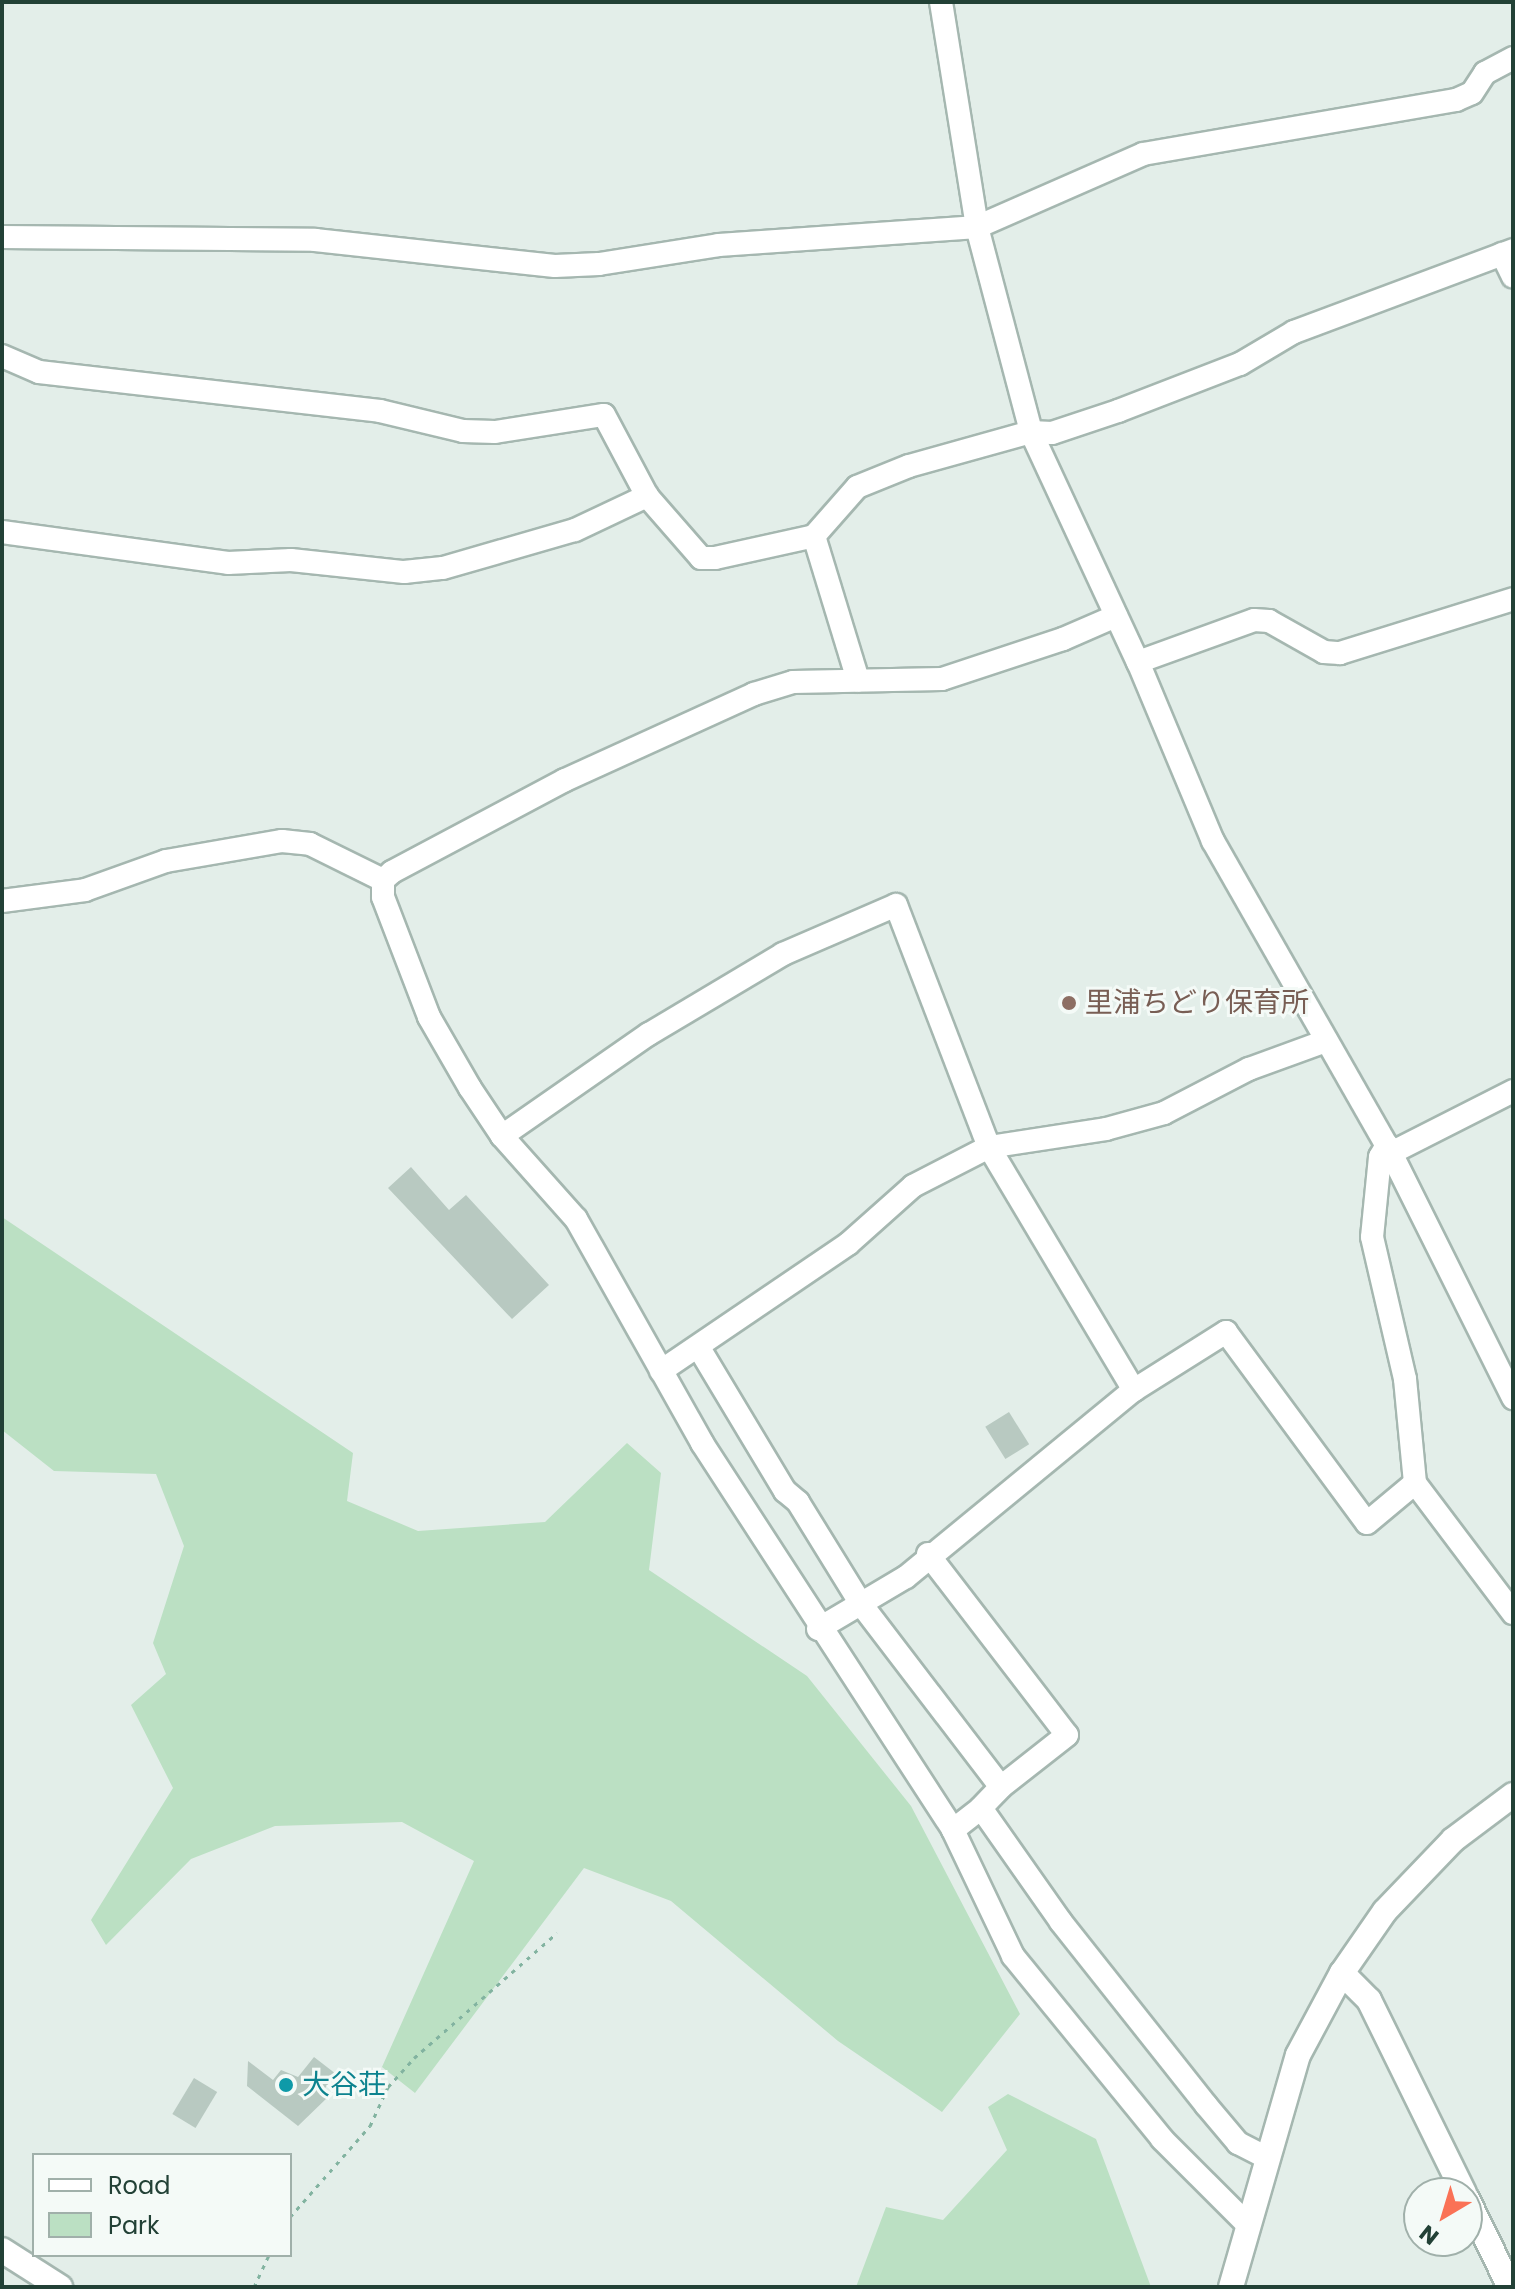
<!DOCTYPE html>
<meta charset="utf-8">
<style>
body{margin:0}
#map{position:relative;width:1515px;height:2289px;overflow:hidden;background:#e3eee9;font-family:Poppins,"Noto Sans JP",sans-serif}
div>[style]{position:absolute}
.green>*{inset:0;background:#bbe0c3}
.building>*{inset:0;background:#b8c9c1;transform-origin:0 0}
.path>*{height:3px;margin-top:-1.5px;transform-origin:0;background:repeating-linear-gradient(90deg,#82b3a0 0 4px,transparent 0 10px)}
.roads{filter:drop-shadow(2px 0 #a5b7b0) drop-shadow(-2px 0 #a5b7b0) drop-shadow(0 2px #a5b7b0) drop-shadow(0 -2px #a5b7b0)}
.street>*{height:22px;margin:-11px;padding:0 11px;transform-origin:11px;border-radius:11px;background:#fff}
.secondary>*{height:24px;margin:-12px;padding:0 12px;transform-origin:12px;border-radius:12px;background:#fff}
.dots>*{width:22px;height:22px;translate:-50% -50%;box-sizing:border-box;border:4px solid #f4faf7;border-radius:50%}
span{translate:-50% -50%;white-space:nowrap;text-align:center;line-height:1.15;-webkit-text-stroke:6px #f4faf7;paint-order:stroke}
.education-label{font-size:28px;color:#785e54}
.left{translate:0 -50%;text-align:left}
.culture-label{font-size:28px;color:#0d838f}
.frame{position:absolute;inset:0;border:4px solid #224136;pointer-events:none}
.legend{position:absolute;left:32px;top:2153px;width:260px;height:104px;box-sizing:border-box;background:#f4faf7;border:2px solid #a0b0aa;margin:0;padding:10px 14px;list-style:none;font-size:24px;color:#224136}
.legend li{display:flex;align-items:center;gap:16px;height:40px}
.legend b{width:40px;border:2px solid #a0b0aa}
.north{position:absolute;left:1403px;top:2177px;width:80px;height:80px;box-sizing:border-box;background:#f4faf7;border:2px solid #a0b0aa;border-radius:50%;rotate:218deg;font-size:22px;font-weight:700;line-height:32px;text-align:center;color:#224136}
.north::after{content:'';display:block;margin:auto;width:28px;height:36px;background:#fa7256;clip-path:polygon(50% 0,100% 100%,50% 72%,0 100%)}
</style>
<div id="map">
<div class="green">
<i style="clip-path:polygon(2px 1217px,353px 1453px,347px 1501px,418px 1531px,545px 1522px,627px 1443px,661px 1473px,649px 1570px,807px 1676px,911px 1806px,1020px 2014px,942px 2112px,838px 2041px,671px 1901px,584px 1868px,415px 2093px,382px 2067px,474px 1861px,402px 1822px,275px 1826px,191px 1859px,106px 1945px,91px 1920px,173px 1788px,131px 1705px,166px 1674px,153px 1643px,184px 1546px,156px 1474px,54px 1471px,2px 1430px)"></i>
<i style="clip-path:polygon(1008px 2094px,1096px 2139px,1151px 2287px,856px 2287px,886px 2207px,943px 2220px,1007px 2150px,988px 2107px)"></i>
</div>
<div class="building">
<i style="clip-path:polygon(411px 1167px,449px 1210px,466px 1195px,549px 1285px,512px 1319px,388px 1188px)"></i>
<i style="left:1009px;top:1412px;width:38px;height:28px;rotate:58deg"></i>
<i style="clip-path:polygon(314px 2057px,336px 2074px,322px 2092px,328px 2097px,298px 2126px,247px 2086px,248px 2061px,273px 2080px,281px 2070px,298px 2077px)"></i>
<i style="left:194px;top:2078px;width:27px;height:42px;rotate:31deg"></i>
</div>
<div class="path">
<i style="left:290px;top:2217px;width:121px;rotate:-48.7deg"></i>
<i style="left:370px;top:2126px;width:43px;rotate:-65.2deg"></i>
<i style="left:388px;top:2087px;width:39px;rotate:-48deg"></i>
<i style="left:414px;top:2058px;width:190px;rotate:-41.2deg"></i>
<i style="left:254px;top:2287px;width:35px;rotate:-65deg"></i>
</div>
<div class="roads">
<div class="street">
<i style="left:941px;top:2px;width:228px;rotate:80.9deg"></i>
<i style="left:977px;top:227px;width:212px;rotate:75.2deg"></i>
<i style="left:1031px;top:432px;width:254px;rotate:65.1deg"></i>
<i style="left:1138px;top:662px;width:194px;rotate:67.3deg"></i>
<i style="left:1213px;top:841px;width:359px;rotate:60.3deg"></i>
<i style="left:1391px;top:1153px;width:274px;rotate:63.5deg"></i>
<i style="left:2px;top:237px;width:313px;rotate:0.5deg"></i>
<i style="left:315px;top:240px;width:241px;rotate:6.2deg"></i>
<i style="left:555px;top:266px;width:44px;rotate:-2.6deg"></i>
<i style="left:599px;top:264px;width:121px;rotate:-9deg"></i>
<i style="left:719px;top:245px;width:259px;rotate:-4deg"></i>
<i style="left:977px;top:227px;width:181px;rotate:-23.7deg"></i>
<i style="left:1143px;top:154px;width:318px;rotate:-9.8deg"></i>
<i style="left:1456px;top:100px;width:17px;rotate:-24deg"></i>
<i style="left:1472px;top:93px;width:24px;rotate:-57deg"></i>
<i style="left:1485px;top:73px;width:32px;rotate:-28deg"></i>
<i style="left:1502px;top:254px;width:25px;rotate:64deg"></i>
<i style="left:2px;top:356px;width:40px;rotate:23.4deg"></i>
<i style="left:39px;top:372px;width:343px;rotate:6.5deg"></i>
<i style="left:380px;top:411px;width:85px;rotate:13.5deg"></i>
<i style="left:463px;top:431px;width:32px;rotate:2deg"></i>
<i style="left:495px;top:432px;width:110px;rotate:-8.9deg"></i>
<i style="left:604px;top:415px;width:92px;rotate:62deg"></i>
<i style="left:647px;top:496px;width:82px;rotate:48.9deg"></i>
<i style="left:701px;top:558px;width:14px"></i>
<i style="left:715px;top:558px;width:101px;rotate:-12.5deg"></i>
<i style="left:814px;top:536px;width:65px;rotate:-48.7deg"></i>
<i style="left:857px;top:487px;width:56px;rotate:-22deg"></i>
<i style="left:909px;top:466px;width:127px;rotate:-15.6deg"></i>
<i style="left:1031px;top:432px;width:21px;rotate:3deg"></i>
<i style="left:1052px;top:433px;width:70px;rotate:-18.4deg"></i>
<i style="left:1118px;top:411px;width:131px;rotate:-21.1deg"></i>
<i style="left:1240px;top:364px;width:63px;rotate:-30.7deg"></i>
<i style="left:1294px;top:332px;width:234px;rotate:-20.5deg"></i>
<i style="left:2px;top:532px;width:228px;rotate:7.8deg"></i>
<i style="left:228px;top:563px;width:63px;rotate:-2.7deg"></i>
<i style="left:291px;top:560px;width:114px;rotate:6.1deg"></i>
<i style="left:404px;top:572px;width:39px;rotate:-6deg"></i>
<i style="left:443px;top:568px;width:137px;rotate:-16.1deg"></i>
<i style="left:575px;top:530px;width:80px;rotate:-25.3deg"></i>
<i style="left:814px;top:536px;width:151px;rotate:73deg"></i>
<i style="left:1116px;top:616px;width:58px;rotate:156.5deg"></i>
<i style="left:1063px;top:639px;width:127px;rotate:161.7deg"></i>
<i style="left:942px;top:679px;width:149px;rotate:178.8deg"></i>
<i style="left:793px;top:682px;width:41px;rotate:162.9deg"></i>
<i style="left:754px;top:694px;width:208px;rotate:155.5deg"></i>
<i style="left:565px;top:780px;width:196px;rotate:152deg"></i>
<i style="left:392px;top:872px;width:12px;rotate:138deg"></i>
<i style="left:383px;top:880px;width:17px;rotate:90deg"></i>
<i style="left:383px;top:897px;width:129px;rotate:69deg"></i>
<i style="left:429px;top:1017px;width:82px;rotate:60deg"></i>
<i style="left:470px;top:1088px;width:58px;rotate:56.3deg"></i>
<i style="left:502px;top:1136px;width:111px;rotate:48.3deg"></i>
<i style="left:576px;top:1219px;width:257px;rotate:60.6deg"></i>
<i style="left:702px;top:1443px;width:461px;rotate:57deg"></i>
<i style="left:953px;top:1830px;width:140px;rotate:64.5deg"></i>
<i style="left:1013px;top:1956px;width:236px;rotate:50.8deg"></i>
<i style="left:1162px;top:2139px;width:122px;rotate:45deg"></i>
<i style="left:1138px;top:662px;width:123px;rotate:-19.9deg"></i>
<i style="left:1254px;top:620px;width:15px;rotate:4deg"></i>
<i style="left:1269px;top:621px;width:63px;rotate:29.4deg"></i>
<i style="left:1324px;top:652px;width:16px;rotate:4deg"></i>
<i style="left:1340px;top:653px;width:181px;rotate:-17.3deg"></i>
<i style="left:2px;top:901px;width:84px;rotate:-7.5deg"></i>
<i style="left:85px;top:890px;width:86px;rotate:-19.7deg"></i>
<i style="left:166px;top:861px;width:118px;rotate:-9.8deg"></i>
<i style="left:282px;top:841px;width:28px;rotate:6deg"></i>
<i style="left:310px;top:844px;width:81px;rotate:26.3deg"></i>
<i style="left:502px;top:1136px;width:179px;rotate:-34.8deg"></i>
<i style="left:649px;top:1034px;width:156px;rotate:-30.8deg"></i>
<i style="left:783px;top:954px;width:123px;rotate:-23.4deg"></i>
<i style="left:896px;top:905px;width:259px;rotate:69deg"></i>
<i style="left:989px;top:1147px;width:283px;rotate:59.2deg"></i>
<i style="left:1387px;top:1145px;width:14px;rotate:120deg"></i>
<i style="left:1380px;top:1157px;width:80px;rotate:95.7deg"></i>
<i style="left:1372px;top:1237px;width:146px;rotate:76.9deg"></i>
<i style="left:1405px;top:1379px;width:104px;rotate:84.5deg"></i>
<i style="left:1415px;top:1483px;width:163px;rotate:53deg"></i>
<i style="left:1391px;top:1153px;width:137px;rotate:-26.9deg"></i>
<i style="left:699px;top:1348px;width:167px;rotate:59deg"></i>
<i style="left:785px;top:1491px;width:17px;rotate:40deg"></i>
<i style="left:798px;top:1502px;width:120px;rotate:58.3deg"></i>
<i style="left:861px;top:1604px;width:230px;rotate:52.6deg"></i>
<i style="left:1001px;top:1787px;width:29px;rotate:134deg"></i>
<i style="left:661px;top:1371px;width:226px;rotate:-34.2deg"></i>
<i style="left:848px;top:1244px;width:87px;rotate:-41.7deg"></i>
<i style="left:913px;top:1186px;width:85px;rotate:-27.2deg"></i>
<i style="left:989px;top:1147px;width:118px;rotate:-8.7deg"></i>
<i style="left:1106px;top:1129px;width:60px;rotate:-15.4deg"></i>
<i style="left:1164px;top:1113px;width:96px;rotate:-27.4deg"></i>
<i style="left:1249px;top:1069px;width:82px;rotate:-20deg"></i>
<i style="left:928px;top:1554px;width:228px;rotate:52.5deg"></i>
<i style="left:1067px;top:1735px;width:84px;rotate:141.8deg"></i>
<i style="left:818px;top:1629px;width:102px;rotate:-30.6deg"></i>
<i style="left:906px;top:1577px;width:295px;rotate:-39.4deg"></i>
<i style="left:1134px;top:1390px;width:109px;rotate:-32.2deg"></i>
<i style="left:1226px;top:1332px;width:237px;rotate:53.6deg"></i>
<i style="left:1367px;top:1523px;width:62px;rotate:-39.8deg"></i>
<i style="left:953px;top:1830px;width:36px;rotate:-38deg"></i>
<i style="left:981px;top:1808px;width:139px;rotate:54.9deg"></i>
<i style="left:1061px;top:1922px;width:233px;rotate:51.6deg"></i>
<i style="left:1206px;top:2105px;width:50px;rotate:49.9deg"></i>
<i style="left:1238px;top:2143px;width:34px;rotate:27deg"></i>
</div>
<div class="secondary">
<i style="left:1342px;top:1973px;width:38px;rotate:45deg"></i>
<i style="left:1369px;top:2000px;width:215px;rotate:63.8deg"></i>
<i style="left:1467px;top:2199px;width:98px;rotate:64deg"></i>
<i style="left:2px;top:2250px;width:69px;rotate:32.5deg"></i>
<i style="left:1231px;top:2287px;width:241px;rotate:-73.9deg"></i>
<i style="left:1298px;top:2055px;width:93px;rotate:-61.8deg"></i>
<i style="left:1342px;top:1973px;width:75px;rotate:-55.3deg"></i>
<i style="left:1385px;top:1911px;width:98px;rotate:-46.2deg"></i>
<i style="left:1453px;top:1840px;width:75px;rotate:-36.9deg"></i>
</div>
</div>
<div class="dots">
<i style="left:1069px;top:1003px;background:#8d6e63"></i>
<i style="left:286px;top:2085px;background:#0f9aa8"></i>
</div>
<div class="education-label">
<span class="left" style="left:1085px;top:1003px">里浦ちどり保育所</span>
</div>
<div class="culture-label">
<span class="left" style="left:302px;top:2085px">大谷荘</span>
</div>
<div class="frame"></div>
<ul class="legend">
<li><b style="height:10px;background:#fff"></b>Road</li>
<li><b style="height:22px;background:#bbe0c3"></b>Park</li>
</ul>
<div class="north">N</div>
</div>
